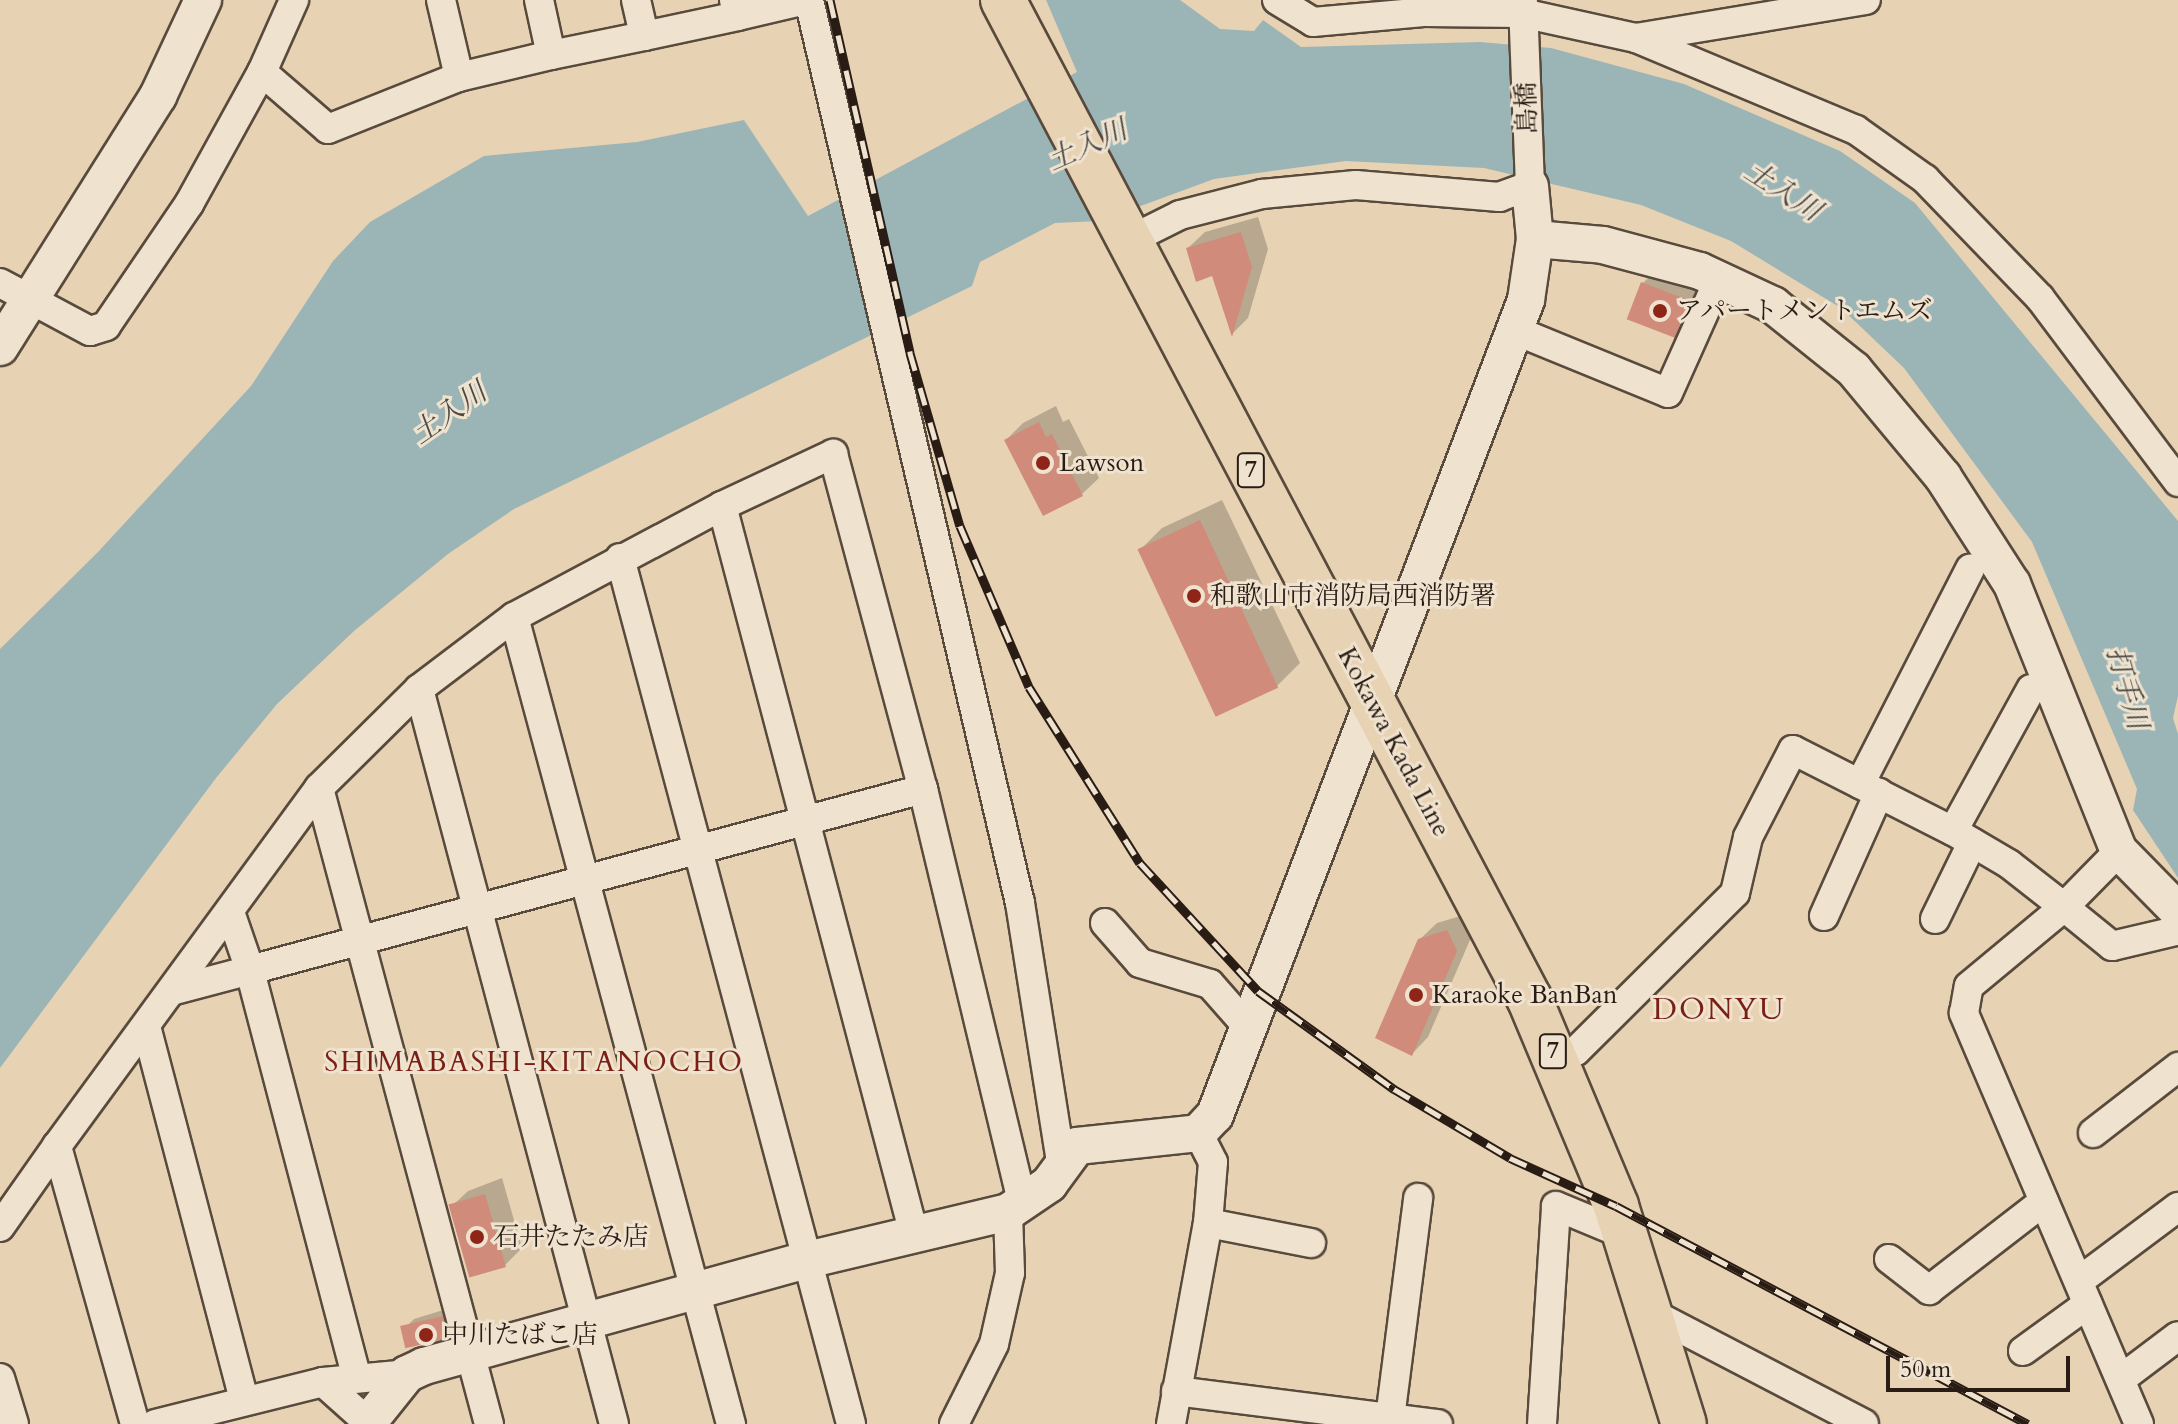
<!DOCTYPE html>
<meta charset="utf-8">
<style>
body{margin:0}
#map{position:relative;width:2178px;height:1424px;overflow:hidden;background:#e7d2b3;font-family:Cardo,"Noto Serif JP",serif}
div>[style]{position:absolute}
.water>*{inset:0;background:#9bb5b7}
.shadow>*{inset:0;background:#0003}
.building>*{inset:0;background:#d08b7a;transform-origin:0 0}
.roads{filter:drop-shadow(2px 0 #584a3c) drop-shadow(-2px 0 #584a3c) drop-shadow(0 2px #584a3c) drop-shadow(0 -2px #584a3c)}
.minor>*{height:28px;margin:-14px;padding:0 14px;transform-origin:14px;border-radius:14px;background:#efe2ce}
.tertiary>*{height:36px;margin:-18px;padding:0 18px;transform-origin:18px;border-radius:18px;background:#efe2ce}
.primary>*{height:44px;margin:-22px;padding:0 22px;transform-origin:22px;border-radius:22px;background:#e7d2b3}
.rail>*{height:9px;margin-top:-4.5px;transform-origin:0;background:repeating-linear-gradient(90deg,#efe2ce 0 18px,#291c15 0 36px);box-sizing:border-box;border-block:2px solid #291c15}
.dots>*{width:22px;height:22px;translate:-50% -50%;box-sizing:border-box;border:4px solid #efe2ce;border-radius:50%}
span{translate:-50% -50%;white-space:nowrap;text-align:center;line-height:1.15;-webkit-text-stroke:6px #efe2ce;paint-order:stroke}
.shield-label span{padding:2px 6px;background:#efe2ce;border:2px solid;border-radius:6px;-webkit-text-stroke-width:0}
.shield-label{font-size:24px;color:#291c15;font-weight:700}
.street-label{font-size:26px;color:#291c15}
.poi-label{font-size:26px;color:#291c15}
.left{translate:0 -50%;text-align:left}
.water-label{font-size:28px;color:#4b4a46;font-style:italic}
.neighbourhood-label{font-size:28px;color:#7a1f14;letter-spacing:2px}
.quarter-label{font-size:30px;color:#7a1f14;letter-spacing:2px}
.scale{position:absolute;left:1886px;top:1356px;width:184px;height:36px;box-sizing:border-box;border:4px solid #291c15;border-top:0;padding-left:10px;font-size:24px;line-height:28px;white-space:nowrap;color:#291c15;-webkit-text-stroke:6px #efe2ce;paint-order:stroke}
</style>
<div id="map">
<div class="water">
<i style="clip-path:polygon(1046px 0,1180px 0,1220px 29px,1254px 31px,1263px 20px,1301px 47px,1480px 42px,1551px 48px,1684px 84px,1840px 151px,1915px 203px,2178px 521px,2178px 696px,2173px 718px,2178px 734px,2178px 878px,2133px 810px,2137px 789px,2032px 542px,1904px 368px,1841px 308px,1731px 241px,1641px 205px,1484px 168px,1346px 161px,1214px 179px,1100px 221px,1055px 223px,980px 262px,972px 286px,514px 509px,448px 554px,354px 631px,277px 704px,216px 778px,0 1068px,0 649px,98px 552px,251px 386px,333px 261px,370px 222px,484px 156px,637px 142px,744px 120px,808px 216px,1077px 72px)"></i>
</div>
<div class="shadow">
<i style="clip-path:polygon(1258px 217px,1268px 249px,1248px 318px,1232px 334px,1213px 274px,1188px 248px,1205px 232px)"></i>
<i style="clip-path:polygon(1675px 251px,1706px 303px,1674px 335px,1643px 283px)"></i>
<i style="clip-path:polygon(1056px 406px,1063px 422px,1069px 419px,1099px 478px,1082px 494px,1044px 514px,1006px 440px,1023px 423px)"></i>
<i style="clip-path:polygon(1222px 500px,1300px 663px,1277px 686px,1140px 550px,1162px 528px)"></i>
<i style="clip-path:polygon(1464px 915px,1473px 933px,1428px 1037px,1412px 1054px,1419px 940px,1437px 923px)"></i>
<i style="clip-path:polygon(502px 1178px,522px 1248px,505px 1265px,451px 1207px,468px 1191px)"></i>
<i style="clip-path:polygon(453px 1307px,458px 1325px,447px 1336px,403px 1330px,414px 1319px)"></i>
</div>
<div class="building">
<i style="clip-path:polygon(1241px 232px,1252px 267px,1232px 337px,1212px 276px,1196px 282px,1186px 248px)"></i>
<i style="left:1641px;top:282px;width:53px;height:40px;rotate:21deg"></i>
<i style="clip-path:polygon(1039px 422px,1046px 437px,1052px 434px,1083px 496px,1043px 516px,1004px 440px)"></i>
<i style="left:1200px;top:520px;width:185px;height:69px;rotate:65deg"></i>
<i style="clip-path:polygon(1447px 930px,1457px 951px,1412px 1056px,1375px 1038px,1418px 939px)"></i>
<i style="left:485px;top:1194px;width:76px;height:38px;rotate:74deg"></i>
<i style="left:443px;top:1316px;width:23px;height:44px;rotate:77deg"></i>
</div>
<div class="roads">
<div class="minor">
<i style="left:441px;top:0;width:79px;rotate:76.8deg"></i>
<i style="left:539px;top:0;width:56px;rotate:77.7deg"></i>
<i style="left:551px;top:55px;width:95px;rotate:-11.5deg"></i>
<i style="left:636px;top:0;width:37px;rotate:77deg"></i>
<i style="left:644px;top:36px;width:96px;rotate:-12deg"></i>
<i style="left:734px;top:0;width:16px;rotate:76deg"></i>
<i style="left:738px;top:16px;width:69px;rotate:-13.4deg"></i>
<i style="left:809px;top:0;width:927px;rotate:76.85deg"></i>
<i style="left:1020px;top:903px;width:262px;rotate:81deg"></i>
<i style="left:1277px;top:0;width:42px;rotate:31.4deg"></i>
<i style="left:1313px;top:22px;width:111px;rotate:-5.1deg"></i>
<i style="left:1424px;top:12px;width:98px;rotate:0.6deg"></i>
<i style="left:1522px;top:13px;width:117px;rotate:12.4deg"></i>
<i style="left:1636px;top:38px;width:233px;rotate:-9.4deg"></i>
<i style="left:1636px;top:38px;width:238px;rotate:22.7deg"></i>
<i style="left:1856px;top:130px;width:85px;rotate:35.4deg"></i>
<i style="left:1925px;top:179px;width:165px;rotate:46deg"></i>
<i style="left:2040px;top:298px;width:230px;rotate:53.1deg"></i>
<i style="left:262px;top:72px;width:79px;rotate:-66deg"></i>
<i style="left:1130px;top:240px;width:56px;rotate:-26.6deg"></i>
<i style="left:1180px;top:215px;width:85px;rotate:-14.4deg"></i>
<i style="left:1262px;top:194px;width:94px;rotate:-5.5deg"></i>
<i style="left:1356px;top:185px;width:144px;rotate:4.8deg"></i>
<i style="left:1499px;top:197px;width:33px;rotate:-20deg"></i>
<i style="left:1530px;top:186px;width:186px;rotate:-92.2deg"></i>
<i style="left:0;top:283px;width:102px;rotate:28.1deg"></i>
<i style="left:90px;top:331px;width:17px;rotate:-17deg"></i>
<i style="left:106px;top:326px;width:148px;rotate:-55.8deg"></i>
<i style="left:189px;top:204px;width:151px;rotate:-61.1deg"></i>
<i style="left:262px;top:72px;width:87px;rotate:40.8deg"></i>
<i style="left:328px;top:129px;width:141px;rotate:-21.7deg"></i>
<i style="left:459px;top:77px;width:95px;rotate:-13.4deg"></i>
<i style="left:1514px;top:330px;width:166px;rotate:22.2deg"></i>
<i style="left:1668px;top:393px;width:123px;rotate:-65.9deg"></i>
<i style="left:722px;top:506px;width:236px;rotate:151.9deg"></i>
<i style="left:514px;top:617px;width:836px;rotate:74.95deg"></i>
<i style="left:620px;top:558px;width:896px;rotate:75.06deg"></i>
<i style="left:419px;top:689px;width:760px;rotate:75.14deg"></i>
<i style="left:1860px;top:784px;width:242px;rotate:-62.9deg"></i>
<i style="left:1953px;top:831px;width:162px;rotate:-61.2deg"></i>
<i style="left:1824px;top:916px;width:135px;rotate:-65.9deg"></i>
<i style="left:1935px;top:919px;width:85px;rotate:-64deg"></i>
<i style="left:1105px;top:923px;width:53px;rotate:48.8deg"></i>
<i style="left:1140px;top:963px;width:73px;rotate:16.7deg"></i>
<i style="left:1210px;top:984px;width:55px;rotate:48.7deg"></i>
<i style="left:175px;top:990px;width:78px;rotate:-14.9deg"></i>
<i style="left:250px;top:970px;width:61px;rotate:-109deg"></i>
<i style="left:147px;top:1030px;width:383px;rotate:75.3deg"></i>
<i style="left:1558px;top:1060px;width:20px;rotate:-27deg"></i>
<i style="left:1576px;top:1051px;width:224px;rotate:-44.8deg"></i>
<i style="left:1735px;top:893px;width:57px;rotate:-76.9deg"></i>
<i style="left:1748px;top:837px;width:98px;rotate:-62.7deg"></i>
<i style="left:1793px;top:750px;width:179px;rotate:26.9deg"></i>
<i style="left:1953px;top:831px;width:65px;rotate:30.5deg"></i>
<i style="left:2009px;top:864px;width:70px;rotate:38deg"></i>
<i style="left:2064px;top:907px;width:78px;rotate:-45.5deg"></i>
<i style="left:2093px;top:1133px;width:108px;rotate:-37.8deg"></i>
<i style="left:1208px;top:1223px;width:105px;rotate:11deg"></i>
<i style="left:0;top:1227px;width:99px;rotate:-54.9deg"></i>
<i style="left:914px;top:1234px;width:753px;rotate:-104.77deg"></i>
<i style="left:722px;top:506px;width:123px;rotate:-25.1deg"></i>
<i style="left:833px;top:454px;width:347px;rotate:75deg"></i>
<i style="left:1889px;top:1259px;width:51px;rotate:37.8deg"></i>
<i style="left:1929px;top:1290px;width:145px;rotate:-37.7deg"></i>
<i style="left:2079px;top:1281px;width:124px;rotate:-36.8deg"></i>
<i style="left:1651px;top:1313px;width:240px;rotate:27.5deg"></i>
<i style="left:2023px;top:1351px;width:80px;rotate:-35.9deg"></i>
<i style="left:356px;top:1375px;width:419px;rotate:-104.7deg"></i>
<i style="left:250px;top:970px;width:697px;rotate:-15.05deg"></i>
<i style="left:923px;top:789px;width:427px;rotate:76.5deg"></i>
<i style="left:0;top:1378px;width:48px;rotate:73.1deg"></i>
<i style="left:2121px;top:1379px;width:71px;rotate:-37deg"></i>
<i style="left:1176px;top:1391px;width:264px;rotate:7.2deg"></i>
<i style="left:1390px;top:1418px;width:222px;rotate:-82.7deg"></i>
<i style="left:135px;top:1424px;width:289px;rotate:-105.7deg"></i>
<i style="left:57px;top:1146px;width:444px;rotate:-53.8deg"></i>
<i style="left:155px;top:1424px;width:173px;rotate:-14deg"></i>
<i style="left:370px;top:1424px;width:63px;rotate:-138.2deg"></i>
<i style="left:323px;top:1382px;width:84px;rotate:-5.4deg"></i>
<i style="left:489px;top:1424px;width:658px;rotate:-104.97deg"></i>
<i style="left:319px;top:788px;width:141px;rotate:-44.7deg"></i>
<i style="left:419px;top:689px;width:119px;rotate:-37.2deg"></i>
<i style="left:954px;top:1424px;width:89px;rotate:-63.4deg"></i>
<i style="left:994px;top:1344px;width:73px;rotate:-77.3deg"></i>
<i style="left:1010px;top:1273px;width:61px;rotate:-91.9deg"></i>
<i style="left:1171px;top:1424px;width:204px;rotate:-79.6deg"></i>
<i style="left:1208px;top:1223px;width:61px;rotate:-85.3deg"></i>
<i style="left:1213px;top:1162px;width:33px;rotate:-117deg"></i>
<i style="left:1542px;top:1424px;width:218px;rotate:-86.3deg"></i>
<i style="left:1556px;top:1206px;width:76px;rotate:22.5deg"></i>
<i style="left:2139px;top:1424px;width:447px;rotate:-113.1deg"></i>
<i style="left:1964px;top:1013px;width:27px;rotate:-80deg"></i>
<i style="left:1969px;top:986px;width:124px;rotate:-39.7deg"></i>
<i style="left:2064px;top:907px;width:62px;rotate:39.1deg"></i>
<i style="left:2112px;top:946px;width:66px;rotate:-13.2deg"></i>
<i style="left:2176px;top:931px;width:20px;rotate:-87deg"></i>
</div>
<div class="tertiary">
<i style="left:1535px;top:239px;width:68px;rotate:5deg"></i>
<i style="left:1603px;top:245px;width:100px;rotate:15deg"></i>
<i style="left:1700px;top:271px;width:81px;rotate:25deg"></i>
<i style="left:1773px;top:305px;width:104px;rotate:38.7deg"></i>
<i style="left:1854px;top:370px;width:139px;rotate:50.2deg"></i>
<i style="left:1943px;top:477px;width:127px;rotate:57.2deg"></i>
<i style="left:2012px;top:584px;width:288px;rotate:68.2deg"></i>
<i style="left:2119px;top:851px;width:84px;rotate:45.5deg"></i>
<i style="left:0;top:347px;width:297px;rotate:-57.8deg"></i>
<i style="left:158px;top:96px;width:106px;rotate:-64.9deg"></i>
<i style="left:367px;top:1424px;width:64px;rotate:-51.3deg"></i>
<i style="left:407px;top:1374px;width:19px;rotate:-25deg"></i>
<i style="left:424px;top:1366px;width:397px;rotate:-15.5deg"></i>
<i style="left:807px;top:1260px;width:207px;rotate:-13.4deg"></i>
<i style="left:1008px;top:1212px;width:50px;rotate:-34.3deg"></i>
<i style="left:1049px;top:1184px;width:47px;rotate:-53.6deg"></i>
<i style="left:1077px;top:1146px;width:122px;rotate:-6.1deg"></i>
<i style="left:1198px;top:1133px;width:25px;rotate:-47deg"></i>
<i style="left:1215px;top:1115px;width:872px;rotate:-69.11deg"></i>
<i style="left:1526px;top:300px;width:62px;rotate:-81.6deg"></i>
<i style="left:1535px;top:239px;width:53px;rotate:-95.4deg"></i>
</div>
<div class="primary">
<i style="left:1003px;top:0;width:1130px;rotate:62.21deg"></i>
<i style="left:1530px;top:1000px;width:223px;rotate:67.3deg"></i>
<i style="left:1616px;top:1206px;width:228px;rotate:72.7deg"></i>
</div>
</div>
<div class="rail">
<i style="left:830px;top:0;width:362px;rotate:77.2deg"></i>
<i style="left:910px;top:353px;width:180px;rotate:73.9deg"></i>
<i style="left:960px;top:526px;width:175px;rotate:66.8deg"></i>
<i style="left:1029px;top:687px;width:208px;rotate:57.8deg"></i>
<i style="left:1140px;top:863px;width:174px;rotate:47.3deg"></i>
<i style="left:1258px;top:991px;width:168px;rotate:35.8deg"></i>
<i style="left:1394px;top:1089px;width:135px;rotate:30.7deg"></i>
<i style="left:1510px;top:1158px;width:116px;rotate:24.4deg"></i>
<i style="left:1616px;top:1206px;width:466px;rotate:27.9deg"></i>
</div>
<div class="dots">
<i style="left:1660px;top:311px;background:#8f2418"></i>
<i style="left:1043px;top:463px;background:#8f2418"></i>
<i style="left:1194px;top:596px;background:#8f2418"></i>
<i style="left:1416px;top:995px;background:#8f2418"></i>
<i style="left:477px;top:1237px;background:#8f2418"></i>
<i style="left:426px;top:1335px;background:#8f2418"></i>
</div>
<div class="shield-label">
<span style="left:1251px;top:470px">7</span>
<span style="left:1553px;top:1051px">7</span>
</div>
<div class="street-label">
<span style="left:1527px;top:108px;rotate:-92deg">島橋</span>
<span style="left:1394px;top:742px;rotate:62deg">Kokawa Kada Line</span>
</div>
<div class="poi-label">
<span class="left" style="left:1676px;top:311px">アパートメントエムズ</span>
<span class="left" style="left:1059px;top:463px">Lawson</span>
<span class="left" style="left:1210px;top:596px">和歌山市消防局西消防署</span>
<span class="left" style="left:1432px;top:995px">Karaoke BanBan</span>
<span class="left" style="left:493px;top:1237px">石井たたみ店</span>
<span class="left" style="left:442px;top:1335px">中川たばこ店</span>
</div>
<div class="water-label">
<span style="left:1087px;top:145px;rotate:-24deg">土入川</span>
<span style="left:1783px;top:191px;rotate:33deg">土入川</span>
<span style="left:449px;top:413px;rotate:-35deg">土入川</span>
<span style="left:2127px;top:688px;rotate:74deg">打手川</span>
</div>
<div class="neighbourhood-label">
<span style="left:534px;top:1062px">SHIMABASHI-KITANOCHO</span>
</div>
<div class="quarter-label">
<span style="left:1719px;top:1010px">DONYU</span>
</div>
<div class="scale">50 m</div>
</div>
